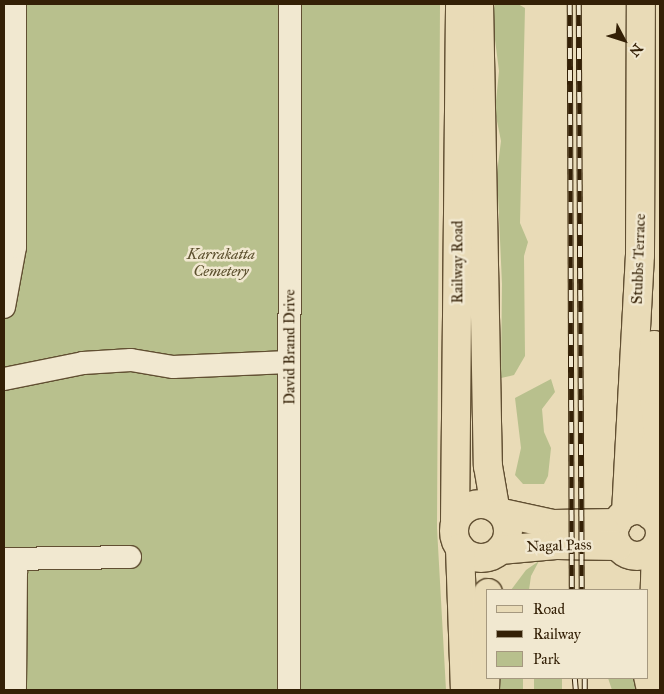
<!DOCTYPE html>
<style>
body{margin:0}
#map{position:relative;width:664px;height:694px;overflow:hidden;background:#e9dbb7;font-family:"IM FELL Great Primer",serif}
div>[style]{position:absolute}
.green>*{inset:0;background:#b8c08d;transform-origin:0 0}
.roads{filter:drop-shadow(1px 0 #614f32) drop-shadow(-1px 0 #614f32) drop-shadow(0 1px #614f32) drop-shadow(0 -1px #614f32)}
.minor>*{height:22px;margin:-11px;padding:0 11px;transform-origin:11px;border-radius:11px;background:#f1e8d0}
.major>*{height:28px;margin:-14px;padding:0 14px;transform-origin:14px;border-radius:14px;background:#e9dbb7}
.major>.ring{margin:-14px;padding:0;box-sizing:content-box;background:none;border:28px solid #e9dbb7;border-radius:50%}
.rail>*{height:5.5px;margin-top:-2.75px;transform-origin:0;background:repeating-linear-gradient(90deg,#f1e8d0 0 11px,#342006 0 22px);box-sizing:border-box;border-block:1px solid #342006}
span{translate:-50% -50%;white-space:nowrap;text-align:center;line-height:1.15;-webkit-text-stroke:5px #f1e8d0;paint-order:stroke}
.park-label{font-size:15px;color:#5c502e;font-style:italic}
.street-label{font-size:15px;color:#342006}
.frame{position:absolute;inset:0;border:5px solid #342006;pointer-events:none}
.legend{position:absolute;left:486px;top:589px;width:162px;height:90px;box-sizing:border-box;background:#f1e8d0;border:1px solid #a5987f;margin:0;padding:6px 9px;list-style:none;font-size:15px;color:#342006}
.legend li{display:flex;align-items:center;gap:10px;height:25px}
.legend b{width:25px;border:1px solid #a5987f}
.north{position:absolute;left:599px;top:15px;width:50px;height:50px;-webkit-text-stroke:4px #f1e8d0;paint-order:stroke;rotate:130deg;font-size:14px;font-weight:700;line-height:20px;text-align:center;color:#342006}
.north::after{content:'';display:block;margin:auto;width:18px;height:22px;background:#342006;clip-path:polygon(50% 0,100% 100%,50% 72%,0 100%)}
</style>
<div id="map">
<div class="green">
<i style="clip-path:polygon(4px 4px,440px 4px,437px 528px,446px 690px,4px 690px)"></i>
<i style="clip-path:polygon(495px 4px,518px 4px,525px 8px,520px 223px,528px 242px,524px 256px,525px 356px,514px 375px,501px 378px,502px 284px,497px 173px,501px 141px,495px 111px,499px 71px,492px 16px)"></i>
<i style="clip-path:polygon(551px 379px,555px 392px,542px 409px,544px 432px,551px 448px,548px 476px,544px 484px,523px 484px,515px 475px,521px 448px,515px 398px)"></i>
<i style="clip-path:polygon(539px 561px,531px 576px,529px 590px,511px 590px,526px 570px)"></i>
<i style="left:499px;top:678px;width:24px;height:12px"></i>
<i style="left:534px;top:678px;width:28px;height:12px"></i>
<i style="clip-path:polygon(608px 678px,634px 678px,637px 690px,612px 690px)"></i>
</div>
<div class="roads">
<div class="minor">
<i style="left:4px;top:307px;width:61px;rotate:-79.6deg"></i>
<i style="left:15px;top:247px;width:243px;rotate:-90deg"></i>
<i style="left:4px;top:379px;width:81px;rotate:-11.4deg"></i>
<i style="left:83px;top:363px;width:48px;rotate:-3.6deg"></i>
<i style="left:131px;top:360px;width:43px;rotate:9.5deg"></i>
<i style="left:173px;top:367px;width:116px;rotate:-2.5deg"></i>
<i style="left:4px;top:559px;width:10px;rotate:24deg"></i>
<i style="left:13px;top:563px;width:9px;rotate:69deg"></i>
<i style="left:16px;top:571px;width:119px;rotate:90.5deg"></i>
<i style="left:6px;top:559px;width:124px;rotate:-0.9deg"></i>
<i style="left:289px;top:690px;width:686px;rotate:-89.92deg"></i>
</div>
<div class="major">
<i style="left:479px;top:4px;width:462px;rotate:88.9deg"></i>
<i style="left:488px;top:466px;width:42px;rotate:80.3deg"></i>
<i class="ring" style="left:454px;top:504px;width:26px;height:26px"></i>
<i class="ring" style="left:614px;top:510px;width:18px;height:18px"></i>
<i style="left:502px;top:513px;width:52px;rotate:12.2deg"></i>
<i style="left:553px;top:524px;width:64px;rotate:-0.9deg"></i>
<i style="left:626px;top:513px;width:258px;rotate:-86.9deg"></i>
<i style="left:640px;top:255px;width:251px;rotate:-89.8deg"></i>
<i style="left:650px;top:515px;width:49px;rotate:-88.8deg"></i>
<i style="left:651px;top:466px;width:37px;rotate:-79deg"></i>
<i style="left:658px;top:430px;width:40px;rotate:-97.1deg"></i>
<i style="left:653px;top:390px;width:45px;rotate:-88.7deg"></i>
<i style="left:455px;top:520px;width:516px;rotate:-89.44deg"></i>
<i style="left:656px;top:547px;width:66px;rotate:91.7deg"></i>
<i style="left:654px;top:613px;width:55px;rotate:83.8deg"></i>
<i style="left:460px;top:548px;width:142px;rotate:88deg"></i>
<i style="left:500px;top:550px;width:56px;rotate:-5.1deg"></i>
<i style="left:556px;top:545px;width:62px;rotate:0.9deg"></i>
<i style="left:648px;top:676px;width:14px;rotate:78deg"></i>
<i style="left:485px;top:690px;width:97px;rotate:-88.2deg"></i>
</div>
</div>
<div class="rail">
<i style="left:570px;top:4px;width:586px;rotate:89.8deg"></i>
<i style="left:579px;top:4px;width:586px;rotate:89.71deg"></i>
<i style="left:575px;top:678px;width:12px;rotate:85deg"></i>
<i style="left:585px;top:678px;width:12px;rotate:90deg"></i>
</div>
<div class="park-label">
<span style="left:221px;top:263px">Karrakatta<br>Cemetery</span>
</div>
<div class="street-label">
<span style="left:639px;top:259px;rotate:-88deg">Stubbs Terrace</span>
<span style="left:458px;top:262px;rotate:-90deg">Railway Road</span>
<span style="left:290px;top:347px;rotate:-90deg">David Brand Drive</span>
<span style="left:559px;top:546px;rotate:-2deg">Nagal Pass</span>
</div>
<div class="frame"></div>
<ul class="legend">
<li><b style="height:6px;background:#e9dbb7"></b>Road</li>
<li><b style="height:6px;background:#342006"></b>Railway</li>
<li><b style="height:14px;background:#b8c08d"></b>Park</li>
</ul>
<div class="north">N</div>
</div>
